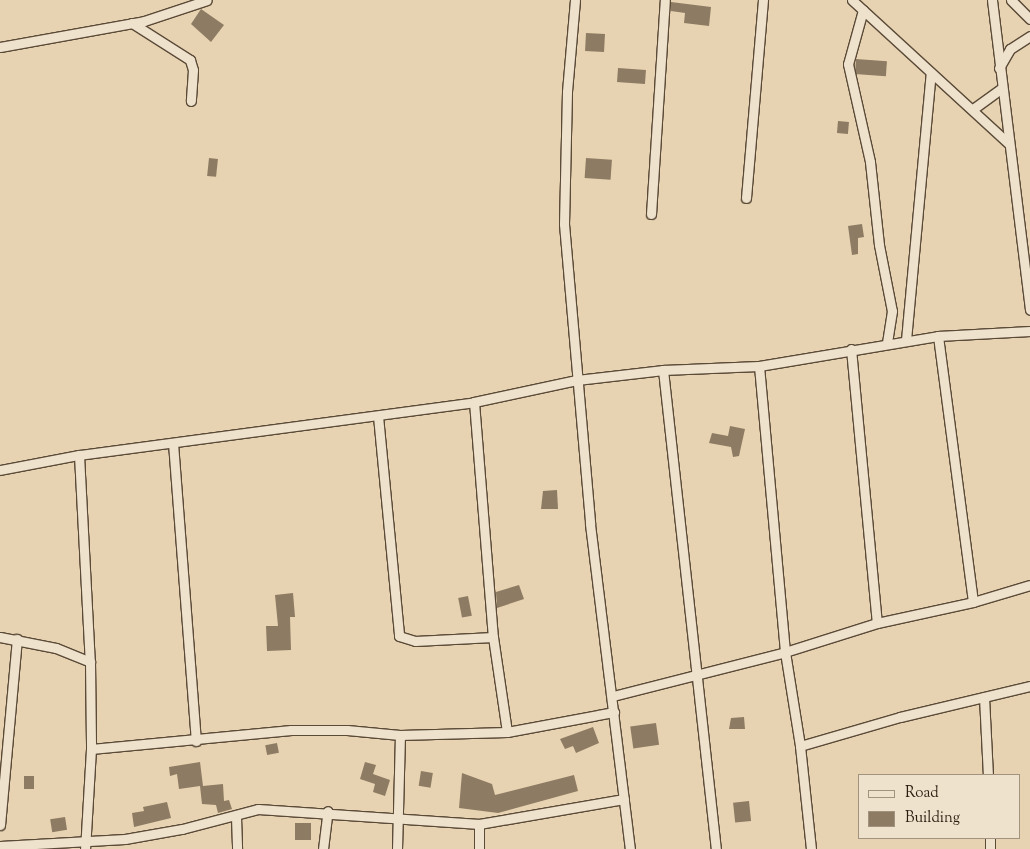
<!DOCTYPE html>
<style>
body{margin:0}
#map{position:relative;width:1030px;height:849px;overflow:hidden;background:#e7d3b1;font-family:"Sorts Mill Goudy",serif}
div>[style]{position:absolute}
.building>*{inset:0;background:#8d7b63;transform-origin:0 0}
.roads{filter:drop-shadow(1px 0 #5a4a38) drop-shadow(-1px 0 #5a4a38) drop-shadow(0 1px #5a4a38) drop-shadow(0 -1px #5a4a38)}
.street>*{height:9px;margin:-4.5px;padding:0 4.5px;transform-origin:4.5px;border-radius:4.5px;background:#efe2cc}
span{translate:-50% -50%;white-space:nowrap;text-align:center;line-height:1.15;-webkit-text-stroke:4px #efe2cc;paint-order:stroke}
.legend{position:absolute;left:858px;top:774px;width:162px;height:65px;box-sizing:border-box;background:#efe2cc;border:1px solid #a19380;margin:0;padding:6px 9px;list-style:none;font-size:15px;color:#2b1c0f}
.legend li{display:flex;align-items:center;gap:10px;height:25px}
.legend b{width:25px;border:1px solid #a19380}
</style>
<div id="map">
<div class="building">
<i style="clip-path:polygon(671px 2px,711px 7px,709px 26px,684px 23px,685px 13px,671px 11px)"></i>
<i style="clip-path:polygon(201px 9px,224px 25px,211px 42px,191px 24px)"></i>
<i style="left:586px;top:33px;width:19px;height:18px;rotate:3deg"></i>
<i style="left:856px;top:59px;width:31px;height:15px;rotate:4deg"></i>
<i style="left:618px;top:68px;width:28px;height:14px;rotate:4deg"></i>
<i style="left:838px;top:121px;width:11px;height:12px;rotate:5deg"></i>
<i style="left:209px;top:158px;width:9px;height:18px;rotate:6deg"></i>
<i style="left:586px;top:158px;width:26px;height:20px;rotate:4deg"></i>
<i style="clip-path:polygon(862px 224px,864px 237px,858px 238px,858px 254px,852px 255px,848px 226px)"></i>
<i style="clip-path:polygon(730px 426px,745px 429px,739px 456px,733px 457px,731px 447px,709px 443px,712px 433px,728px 436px)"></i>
<i style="clip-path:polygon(557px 490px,558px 509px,541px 509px,543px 491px)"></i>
<i style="clip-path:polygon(519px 585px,524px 599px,497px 608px,496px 592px)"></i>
<i style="clip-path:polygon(293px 593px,295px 617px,290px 617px,291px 650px,267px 651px,266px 626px,278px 626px,275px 595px)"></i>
<i style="left:468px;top:596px;width:20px;height:10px;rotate:79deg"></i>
<i style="clip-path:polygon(744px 717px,745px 729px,729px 729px,731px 718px)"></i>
<i style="left:656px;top:723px;width:22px;height:26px;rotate:82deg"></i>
<i style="clip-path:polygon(593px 727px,599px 743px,576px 753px,573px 746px,565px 749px,560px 739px)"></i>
<i style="left:277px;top:743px;width:10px;height:12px;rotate:79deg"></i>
<i style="clip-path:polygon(200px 762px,203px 786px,223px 784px,224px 801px,229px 800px,232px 809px,218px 813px,216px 805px,202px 804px,200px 786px,179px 789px,177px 774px,170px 776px,169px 767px)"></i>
<i style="clip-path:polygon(365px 762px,376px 765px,373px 774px,390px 780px,385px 796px,373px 792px,375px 784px,360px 779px)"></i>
<i style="left:421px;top:771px;width:12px;height:15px;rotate:9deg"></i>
<i style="clip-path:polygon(462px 773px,492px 784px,495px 795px,574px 775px,578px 791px,498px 813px,459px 808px)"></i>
<i style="left:24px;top:776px;width:10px;height:13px"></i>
<i style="left:749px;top:801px;width:20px;height:16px;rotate:84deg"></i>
<i style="clip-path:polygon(167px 802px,171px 818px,134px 827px,132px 813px,144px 811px,143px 807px)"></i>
<i style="left:65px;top:817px;width:13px;height:15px;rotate:81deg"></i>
<i style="left:295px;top:823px;width:16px;height:17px"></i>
</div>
<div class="roads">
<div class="street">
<i style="left:575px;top:0;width:92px;rotate:95deg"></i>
<i style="left:567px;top:92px;width:132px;rotate:91.3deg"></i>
<i style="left:564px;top:224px;width:301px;rotate:85deg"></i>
<i style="left:590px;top:524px;width:327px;rotate:83deg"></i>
<i style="left:852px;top:0;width:212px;rotate:42.5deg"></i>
<i style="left:992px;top:0;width:312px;rotate:83deg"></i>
<i style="left:1011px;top:0;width:27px;rotate:45deg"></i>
<i style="left:863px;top:10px;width:56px;rotate:105.5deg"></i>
<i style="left:848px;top:64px;width:100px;rotate:77.3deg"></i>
<i style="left:870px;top:162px;width:83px;rotate:83.8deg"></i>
<i style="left:879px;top:245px;width:67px;rotate:78.9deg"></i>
<i style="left:892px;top:311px;width:32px;rotate:99deg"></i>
<i style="left:132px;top:23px;width:69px;rotate:32.5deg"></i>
<i style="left:190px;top:60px;width:10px;rotate:73deg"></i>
<i style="left:193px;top:70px;width:31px;rotate:94deg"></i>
<i style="left:0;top:47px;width:146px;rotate:-10.2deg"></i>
<i style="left:144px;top:21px;width:66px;rotate:-18.4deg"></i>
<i style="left:999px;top:68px;width:22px;rotate:-60deg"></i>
<i style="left:1010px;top:49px;width:24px;rotate:-33deg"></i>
<i style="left:973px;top:109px;width:36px;rotate:-36deg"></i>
<i style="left:746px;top:198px;width:199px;rotate:-85.1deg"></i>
<i style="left:651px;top:214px;width:214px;rotate:-86.3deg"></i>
<i style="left:938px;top:336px;width:268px;rotate:82.5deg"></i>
<i style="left:906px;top:340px;width:268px;rotate:-84.7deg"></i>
<i style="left:851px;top:349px;width:275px;rotate:84.6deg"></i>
<i style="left:759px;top:366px;width:287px;rotate:84.8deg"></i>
<i style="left:785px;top:652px;width:95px;rotate:80.9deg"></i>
<i style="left:800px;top:746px;width:104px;rotate:83.9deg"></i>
<i style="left:663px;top:370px;width:482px;rotate:83.7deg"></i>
<i style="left:474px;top:402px;width:236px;rotate:85.4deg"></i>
<i style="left:493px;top:637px;width:96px;rotate:81.6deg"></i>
<i style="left:378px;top:416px;width:221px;rotate:84.5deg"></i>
<i style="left:399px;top:636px;width:17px;rotate:17deg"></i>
<i style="left:415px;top:641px;width:78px;rotate:-2.9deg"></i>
<i style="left:173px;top:443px;width:299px;rotate:85.6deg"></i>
<i style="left:79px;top:455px;width:207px;rotate:87deg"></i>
<i style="left:90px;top:662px;width:87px;rotate:89.3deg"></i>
<i style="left:91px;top:749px;width:100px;rotate:93.4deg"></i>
<i style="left:0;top:470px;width:80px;rotate:-10.8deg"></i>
<i style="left:79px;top:455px;width:399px;rotate:-7.6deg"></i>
<i style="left:474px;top:402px;width:105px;rotate:-12.1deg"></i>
<i style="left:577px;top:380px;width:87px;rotate:-6.6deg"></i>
<i style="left:663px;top:370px;width:96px;rotate:-2.4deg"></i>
<i style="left:759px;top:366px;width:181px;rotate:-9.5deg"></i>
<i style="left:938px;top:336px;width:92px;rotate:-3.1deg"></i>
<i style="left:0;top:637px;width:57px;rotate:11.1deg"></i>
<i style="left:56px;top:648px;width:37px;rotate:22deg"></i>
<i style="left:613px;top:696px;width:178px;rotate:-14.3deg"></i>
<i style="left:785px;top:652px;width:96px;rotate:-17.5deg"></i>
<i style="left:877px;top:623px;width:98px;rotate:-12.3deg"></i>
<i style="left:973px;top:602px;width:59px;rotate:-16.6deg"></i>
<i style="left:984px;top:697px;width:78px;rotate:87.1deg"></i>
<i style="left:800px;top:746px;width:104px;rotate:-16.2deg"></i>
<i style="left:900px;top:717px;width:134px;rotate:-13.4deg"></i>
<i style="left:91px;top:749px;width:201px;rotate:-5.4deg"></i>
<i style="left:291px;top:730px;width:56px"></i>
<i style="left:347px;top:730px;width:53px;rotate:5.4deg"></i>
<i style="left:400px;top:735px;width:107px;rotate:-1.6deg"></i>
<i style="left:507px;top:732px;width:109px;rotate:-10.6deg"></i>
<i style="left:236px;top:817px;width:32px;rotate:88deg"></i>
<i style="left:0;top:825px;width:187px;rotate:-84.8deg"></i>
<i style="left:990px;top:838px;width:11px;rotate:90deg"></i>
<i style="left:0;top:846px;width:125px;rotate:-3.2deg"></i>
<i style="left:125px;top:839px;width:58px;rotate:-10deg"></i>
<i style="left:182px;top:829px;width:79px;rotate:-14.7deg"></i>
<i style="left:258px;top:809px;width:222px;rotate:3.9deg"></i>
<i style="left:479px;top:824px;width:147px;rotate:-9.8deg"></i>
<i style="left:323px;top:849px;width:38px;rotate:-83deg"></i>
<i style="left:397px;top:849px;width:114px;rotate:-88.5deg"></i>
<i style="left:479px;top:849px;width:25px;rotate:-90deg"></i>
</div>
</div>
<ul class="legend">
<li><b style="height:6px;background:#efe2cc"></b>Road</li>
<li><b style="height:14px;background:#8d7b63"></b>Building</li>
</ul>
</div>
